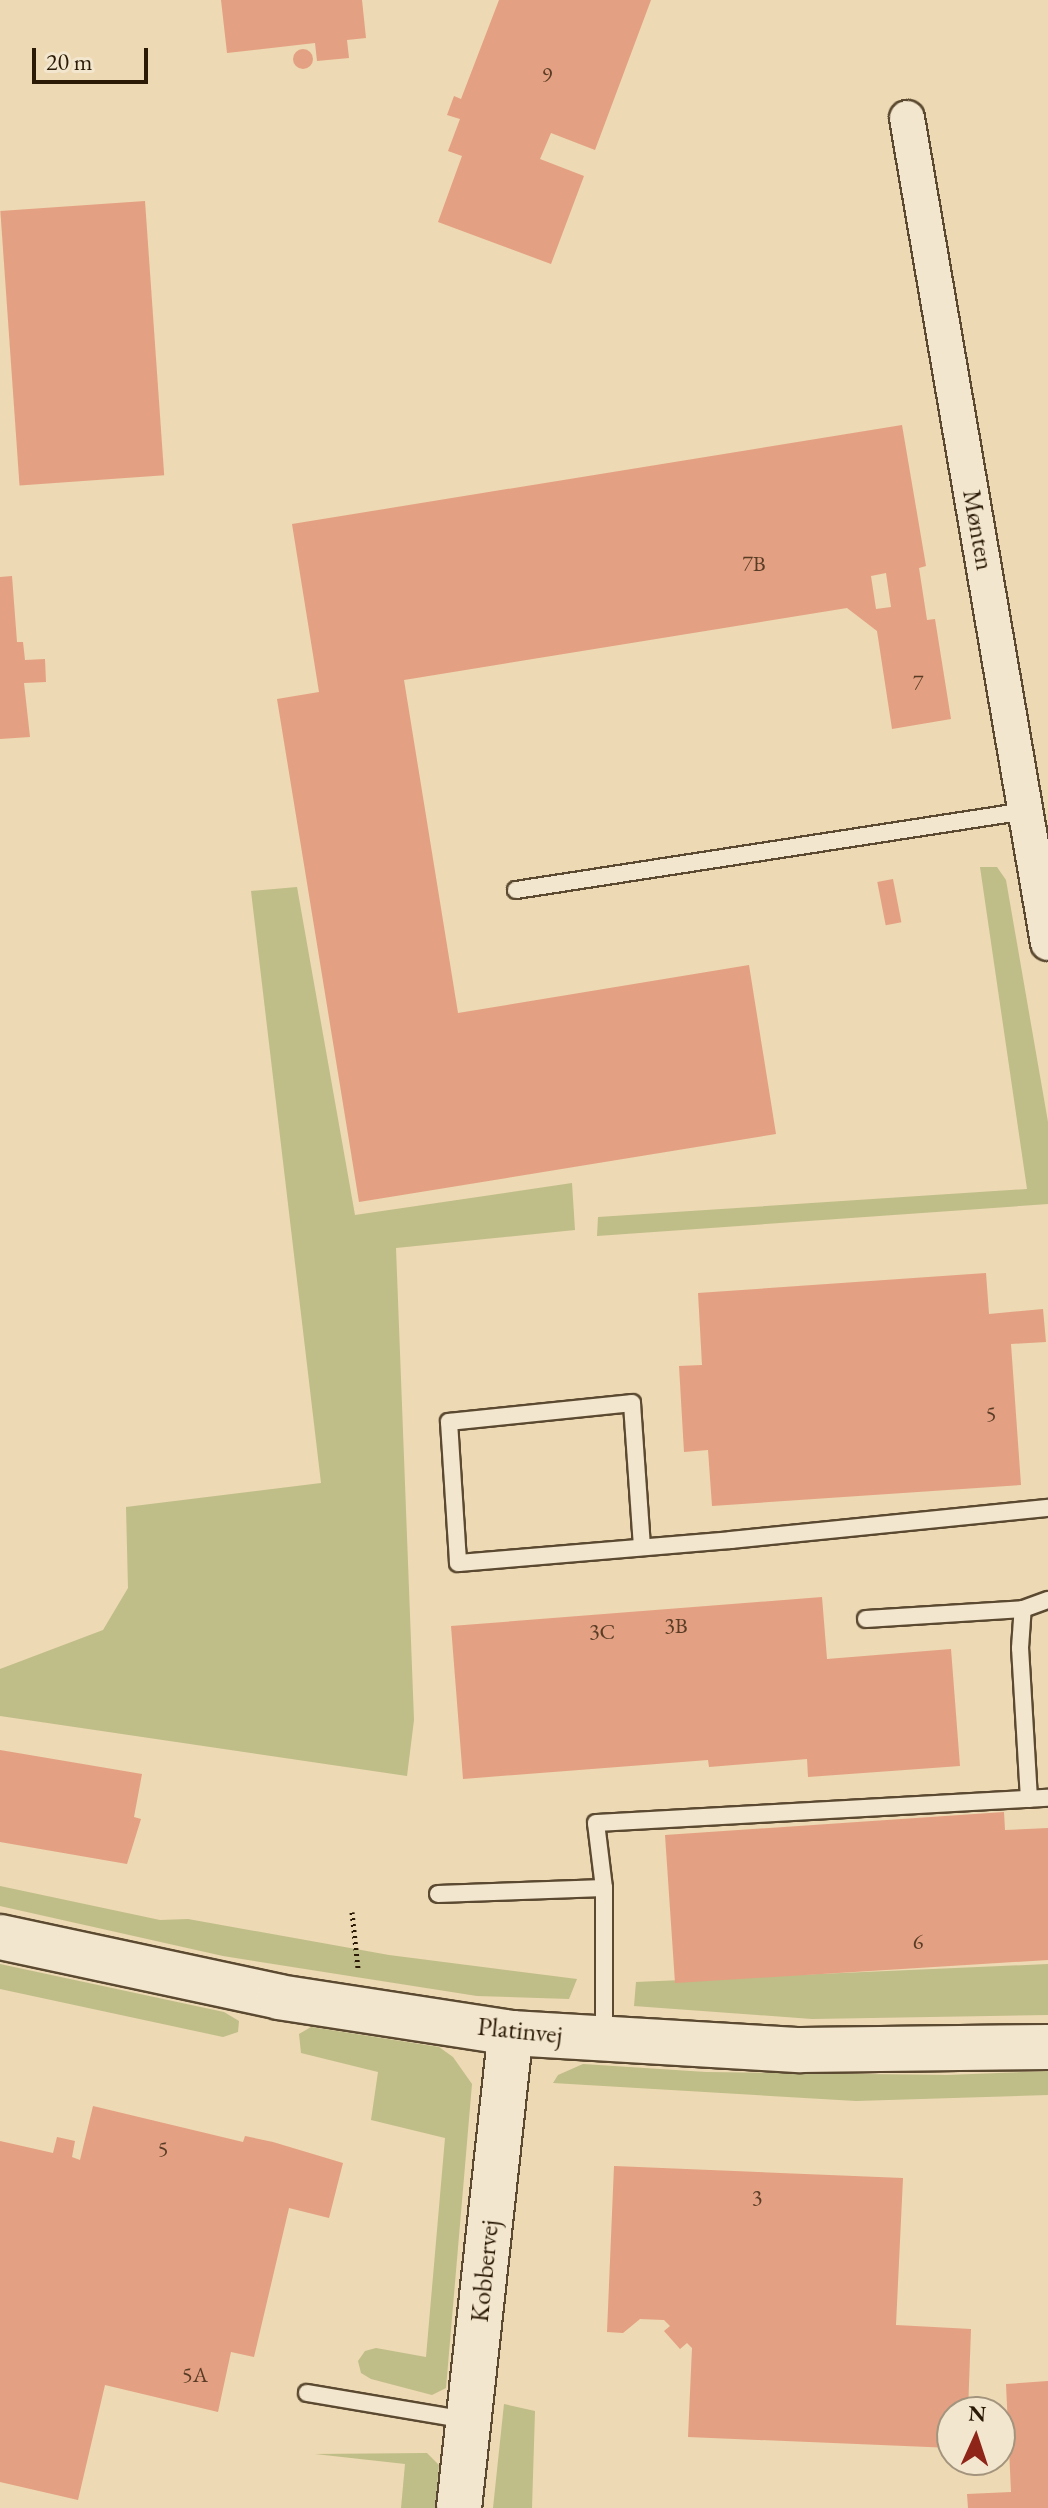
<!DOCTYPE html>
<meta charset="utf-8">
<style>
body{margin:0}
#map{position:relative;width:1048px;height:2508px;overflow:hidden;background:#edd9b3;font-family:"EB Garamond",serif}
div>[style]{position:absolute}
.green>*{inset:0;background:#bfbd88}
.building>*{inset:0;background:#e4a082;transform-origin:0 0}
.round{border-radius:50%}
.path>*{height:5px;margin-top:-2.5px;transform-origin:0;background:repeating-linear-gradient(90deg,#2a1a06 0 2px,transparent 0 6px)}
.roads{filter:drop-shadow(2px 0 #5b4a31) drop-shadow(-2px 0 #5b4a31) drop-shadow(0 2px #5b4a31) drop-shadow(0 -2px #5b4a31)}
.lane>*{height:16px;margin:-8px;padding:0 8px;transform-origin:8px;border-radius:8px;background:#f3e6ce}
.street>*{height:34px;margin:-17px;padding:0 17px;transform-origin:17px;border-radius:17px;background:#f3e6ce}
.secondary>*{height:44px;margin:-22px;padding:0 22px;transform-origin:22px;border-radius:22px;background:#f3e6ce}
span{translate:-50% -50%;white-space:nowrap;text-align:center;line-height:1.15;-webkit-text-stroke:6px #f3e6ce;paint-order:stroke}
.number-label{font-size:22px;color:#583c25}
.number-label span{-webkit-text-stroke-width:0}
.street-label{font-size:26px;color:#2a1a06}
.north{position:absolute;left:936px;top:2396px;width:80px;height:80px;box-sizing:border-box;background:#f3e6ce;border:2px solid #a3947e;border-radius:50%;rotate:3deg;font-size:22px;font-weight:700;line-height:32px;text-align:center;color:#2a1a06}
.north::after{content:'';display:block;margin:auto;width:28px;height:36px;background:#8f2418;clip-path:polygon(50% 0,100% 100%,50% 72%,0 100%)}
.scale{position:absolute;left:32px;top:48px;width:116px;height:36px;box-sizing:border-box;border:4px solid #2a1a06;border-top:0;padding-left:10px;font-size:24px;line-height:28px;white-space:nowrap;color:#2a1a06;-webkit-text-stroke:6px #f3e6ce;paint-order:stroke}
</style>
<div id="map">
<div class="green">
<i style="clip-path:polygon(980px 867px,997px 867px,1006px 880px,1048px 1122px,1048px 1204px,597px 1236px,598px 1217px,1027px 1189px)"></i>
<i style="clip-path:polygon(297px 887px,355px 1215px,572px 1183px,575px 1230px,396px 1248px,414px 1720px,407px 1776px,0 1716px,0 1669px,103px 1630px,128px 1588px,126px 1507px,321px 1483px,251px 891px)"></i>
<i style="clip-path:polygon(0 1886px,160px 1920px,188px 1919px,389px 1955px,577px 1979px,569px 1999px,477px 1996px,223px 1956px,0 1906px)"></i>
<i style="clip-path:polygon(0 1964px,224px 2012px,239px 2021px,238px 2032px,223px 2037px,0 1989px)"></i>
<i style="clip-path:polygon(1048px 1964px,1048px 2015px,812px 2019px,634px 2006px,636px 1982px)"></i>
<i style="clip-path:polygon(311px 2027px,439px 2047px,453px 2057px,472px 2084px,446px 2388px,432px 2395px,371px 2379px,361px 2373px,358px 2361px,365px 2351px,376px 2348px,426px 2357px,445px 2138px,371px 2120px,378px 2072px,301px 2053px,299px 2034px)"></i>
<i style="clip-path:polygon(583px 2064px,706px 2072px,947px 2075px,1048px 2071px,1048px 2095px,856px 2101px,553px 2083px,558px 2075px)"></i>
<i style="clip-path:polygon(504px 2404px,535px 2411px,532px 2508px,493px 2508px)"></i>
<i style="clip-path:polygon(427px 2453px,439px 2465px,435px 2508px,401px 2508px,405px 2464px,315px 2454px)"></i>
</div>
<div class="building">
<i style="clip-path:polygon(221px 0,362px 0,366px 38px,347px 40px,349px 58px,317px 61px,315px 43px,227px 53px)"></i>
<i style="clip-path:polygon(499px 0,651px 0,595px 150px,551px 133px,540px 159px,584px 176px,551px 264px,438px 222px,462px 156px,448px 151px,460px 119px,447px 115px,454px 96px,461px 99px)"></i>
<i class="round" style="left:293px;top:49px;width:20px;height:20px"></i>
<i style="left:145px;top:201px;width:275px;height:145px;rotate:86deg"></i>
<i style="clip-path:polygon(evenodd,902px 425px,926px 566px,919px 568px,927px 620px,935px 619px,951px 719px,892px 729px,877px 631px,847px 608px,404px 680px,458px 1013px,749px 965px,776px 1134px,359px 1202px,277px 699px,319px 692px,292px 524px,902px 425px,886px 573px,891px 607px,876px 609px,871px 576px,886px 573px)"></i>
<i style="clip-path:polygon(12px 576px,17px 642px,23px 642px,25px 660px,45px 659px,46px 682px,24px 683px,30px 737px,0 739px,0 577px)"></i>
<i style="left:893px;top:879px;width:44px;height:16px;rotate:79deg"></i>
<i style="clip-path:polygon(986px 1273px,989px 1314px,1043px 1309px,1046px 1342px,1011px 1344px,1021px 1485px,712px 1506px,708px 1450px,684px 1452px,679px 1366px,702px 1365px,698px 1293px)"></i>
<i style="clip-path:polygon(822px 1597px,827px 1659px,951px 1649px,960px 1766px,808px 1777px,807px 1759px,709px 1767px,708px 1760px,463px 1779px,451px 1626px)"></i>
<i style="clip-path:polygon(0 1750px,142px 1774px,134px 1817px,141px 1819px,127px 1864px,0 1842px)"></i>
<i style="clip-path:polygon(1004px 1812px,1005px 1830px,1048px 1828px,1048px 1960px,675px 1983px,665px 1835px)"></i>
<i style="clip-path:polygon(93px 2106px,243px 2142px,245px 2136px,273px 2142px,343px 2163px,329px 2218px,289px 2208px,254px 2357px,231px 2352px,218px 2412px,105px 2385px,78px 2500px,0 2482px,0 2141px,53px 2153px,57px 2137px,75px 2141px,72px 2157px,80px 2160px)"></i>
<i style="clip-path:polygon(614px 2166px,903px 2178px,896px 2325px,971px 2329px,968px 2412px,952px 2412px,952px 2448px,688px 2437px,692px 2348px,687px 2343px,680px 2349px,664px 2331px,670px 2326px,664px 2320px,640px 2319px,623px 2333px,607px 2332px)"></i>
<i style="clip-path:polygon(1048px 2381px,1048px 2508px,968px 2508px,967px 2494px,1011px 2492px,1006px 2384px)"></i>
</div>
<div class="path">
<i style="left:352px;top:1912px;width:56px;rotate:83.9deg"></i>
</div>
<div class="roads">
<div class="lane">
<i style="left:516px;top:890px;width:516px;rotate:-8.81deg"></i>
<i style="left:642px;top:1547px;width:144px;rotate:-94deg"></i>
<i style="left:632px;top:1403px;width:184px;rotate:174.1deg"></i>
<i style="left:449px;top:1422px;width:141px;rotate:86.3deg"></i>
<i style="left:458px;top:1563px;width:274px;rotate:-4.8deg"></i>
<i style="left:731px;top:1540px;width:319px;rotate:-5.8deg"></i>
<i style="left:866px;top:1619px;width:157px;rotate:-3.6deg"></i>
<i style="left:1029px;top:1799px;width:151px;rotate:-93.4deg"></i>
<i style="left:1020px;top:1648px;width:39px;rotate:-86deg"></i>
<i style="left:1023px;top:1609px;width:27px;rotate:-20deg"></i>
<i style="left:604px;top:1888px;width:65px;rotate:-97deg"></i>
<i style="left:596px;top:1823px;width:453px;rotate:-3.2deg"></i>
<i style="left:438px;top:1894px;width:166px;rotate:-2.1deg"></i>
<i style="left:604px;top:1888px;width:148px;rotate:90deg"></i>
<i style="left:307px;top:2393px;width:162px;rotate:9.6deg"></i>
</div>
<div class="street">
<i style="left:907px;top:118px;width:837px;rotate:80.3deg"></i>
</div>
<div class="secondary">
<i style="left:0;top:1937px;width:285px;rotate:12.1deg"></i>
<i style="left:279px;top:1997px;width:235px;rotate:8.8deg"></i>
<i style="left:511px;top:2033px;width:290px;rotate:3.4deg"></i>
<i style="left:801px;top:2050px;width:247px;rotate:-0.7deg"></i>
<i style="left:459px;top:2508px;width:478px;rotate:-83.8deg"></i>
</div>
</div>
<div class="number-label">
<span style="left:547px;top:75px">9</span>
<span style="left:754px;top:564px">7B</span>
<span style="left:918px;top:683px">7</span>
<span style="left:991px;top:1414px">5</span>
<span style="left:676px;top:1626px">3B</span>
<span style="left:602px;top:1632px">3C</span>
<span style="left:918px;top:1942px">6</span>
<span style="left:163px;top:2149px">5</span>
<span style="left:757px;top:2198px">3</span>
<span style="left:195px;top:2375px">5A</span>
</div>
<div class="street-label">
<span style="left:978px;top:530px;rotate:80deg">Mønten</span>
<span style="left:520px;top:2031px;rotate:6deg">Platinvej</span>
<span style="left:485px;top:2271px;rotate:-84deg">Kobbervej</span>
</div>
<div class="north">N</div>
<div class="scale">20 m</div>
</div>
